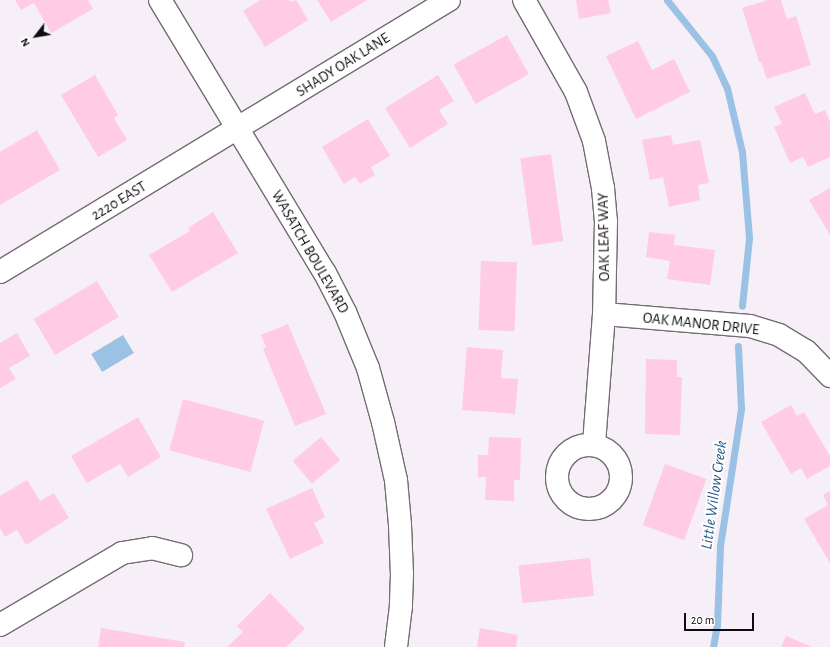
<!DOCTYPE html>
<style>
body{margin:0}
#map{position:relative;width:830px;height:647px;overflow:hidden;background:#f7eff7;font-family:"Alegreya Sans",sans-serif}
div>[style]{position:absolute}
.water>*{inset:0;background:#9bc1e5;transform-origin:0 0}
.stream>*{height:7px;margin:-3.5px;padding:0 3.5px;transform-origin:3.5px;border-radius:3.5px;background:#9bc1e5}
.building>*{inset:0;background:#ffcbe5;transform-origin:0 0}
.roads{filter:drop-shadow(1px 0 #746c73) drop-shadow(-1px 0 #746c73) drop-shadow(0 1px #746c73) drop-shadow(0 -1px #746c73)}
.minor>*{height:22px;margin:-11px;padding:0 11px;transform-origin:11px;border-radius:11px;background:#fff}
.minor>.ring{margin:-11px;padding:0;box-sizing:content-box;background:none;border:22px solid #fff;border-radius:50%}
.secondary>*{height:22px;margin:-11px;padding:0 11px;transform-origin:11px;border-radius:11px;background:#fff}
span{translate:-50% -50%;white-space:nowrap;text-align:center;line-height:1.15;-webkit-text-stroke:4px #fff;paint-order:stroke}
.street-label{font-size:15px;color:#0f0c0f}
.water-label{font-size:16px;color:#1f5685;font-style:italic}
.north{position:absolute;left:16px;top:16px;width:40px;height:40px;-webkit-text-stroke:3px #fff;paint-order:stroke;rotate:239deg;font-size:11px;font-weight:700;line-height:16px;text-align:center;color:#0f0c0f}
.north::after{content:'';display:block;margin:auto;width:14px;height:18px;background:#0f0c0f;clip-path:polygon(50% 0,100% 100%,50% 72%,0 100%)}
.scale{position:absolute;left:684px;top:613px;width:70px;height:18px;box-sizing:border-box;border:2px solid #0f0c0f;border-top:0;padding-left:5px;font-size:12px;line-height:14px;white-space:nowrap;color:#0f0c0f;-webkit-text-stroke:3px #fff;paint-order:stroke}
</style>
<div id="map">
<div class="water">
<i style="left:123px;top:335px;width:21px;height:37px;rotate:59deg"></i>
</div>
<div class="stream">
<i style="left:667px;top:0;width:72px;rotate:51.2deg"></i>
<i style="left:712px;top:56px;width:35px;rotate:65deg"></i>
<i style="left:727px;top:88px;width:66px;rotate:76.8deg"></i>
<i style="left:742px;top:152px;width:86px;rotate:85.3deg"></i>
<i style="left:749px;top:238px;width:68px;rotate:95.9deg"></i>
<i style="left:713px;top:647px;width:22px;rotate:-80deg"></i>
<i style="left:717px;top:625px;width:79px;rotate:-87.8deg"></i>
<i style="left:720px;top:546px;width:140px;rotate:-81.3deg"></i>
<i style="left:741px;top:408px;width:62px;rotate:-92.8deg"></i>
</div>
<div class="building">
<i style="clip-path:polygon(15px 0,88px 0,93px 9px,51px 33px,34px 3px,21px 10px)"></i>
<i style="clip-path:polygon(260px 0,289px 0,290px 2px,296px 0,308px 20px,265px 47px,243px 11px)"></i>
<i style="clip-path:polygon(317px 0,367px 0,331px 22px)"></i>
<i style="clip-path:polygon(576px 0,608px 0,611px 13px,579px 19px)"></i>
<i style="clip-path:polygon(768px 0,781px 0,787px 19px,796px 16px,811px 65px,767px 79px,761px 62px,759px 62px,742px 8px)"></i>
<i style="left:507px;top:35px;width:45px;height:61px;rotate:61deg"></i>
<i style="clip-path:polygon(638px 41px,652px 70px,674px 59px,690px 92px,636px 119px,606px 56px)"></i>
<i style="clip-path:polygon(95px 75px,118px 115px,114px 118px,127px 140px,98px 157px,61px 95px)"></i>
<i style="clip-path:polygon(438px 75px,454px 101px,439px 110px,448px 124px,410px 148px,385px 108px)"></i>
<i style="clip-path:polygon(805px 93px,815px 114px,825px 110px,830px 122px,830px 157px,808px 167px,803px 157px,790px 163px,774px 127px,782px 124px,774px 107px)"></i>
<i style="clip-path:polygon(368px 119px,390px 156px,371px 167px,375px 175px,360px 184px,355px 177px,344px 184px,322px 147px)"></i>
<i style="clip-path:polygon(37px 130px,60px 170px,0 205px,0 152px)"></i>
<i style="clip-path:polygon(671px 135px,673px 145px,700px 140px,709px 183px,698px 185px,700px 200px,669px 207px,663px 177px,650px 180px,642px 140px)"></i>
<i style="left:551px;top:154px;width:88px;height:31px;rotate:82deg"></i>
<i style="clip-path:polygon(830px 188px,830px 235px,809px 200px)"></i>
<i style="clip-path:polygon(213px 212px,238px 253px,172px 292px,149px 255px,190px 231px,188px 228px)"></i>
<i style="clip-path:polygon(649px 232px,675px 235px,674px 245px,715px 250px,710px 285px,667px 279px,670px 261px,646px 257px)"></i>
<i style="left:481px;top:261px;width:36px;height:69px;rotate:2deg"></i>
<i style="left:97px;top:281px;width:42px;height:74px;rotate:59deg"></i>
<i style="clip-path:polygon(288px 324px,326px 414px,295px 426px,263px 349px,266px 347px,261px 335px)"></i>
<i style="clip-path:polygon(17px 333px,30px 356px,9px 368px,16px 379px,0 388px,0 343px)"></i>
<i style="clip-path:polygon(467px 347px,503px 350px,501px 378px,518px 379px,515px 414px,462px 410px)"></i>
<i style="clip-path:polygon(646px 359px,677px 360px,677px 377px,682px 377px,680px 435px,645px 434px)"></i>
<i style="left:183px;top:399px;width:84px;height:53px;rotate:15deg"></i>
<i style="clip-path:polygon(791px 405px,797px 416px,804px 412px,830px 456px,830px 466px,807px 479px,801px 468px,791px 474px,761px 422px)"></i>
<i style="clip-path:polygon(138px 417px,161px 457px,128px 477px,120px 464px,87px 483px,71px 456px)"></i>
<i style="left:321px;top:437px;width:30px;height:37px;rotate:50deg"></i>
<i style="clip-path:polygon(489px 437px,521px 438px,520px 480px,514px 480px,514px 501px,485px 500px,486px 477px,478px 477px,478px 455px,488px 455px)"></i>
<i style="left:665px;top:464px;width:44px;height:65px;rotate:20deg"></i>
<i style="clip-path:polygon(27px 480px,40px 501px,54px 493px,69px 518px,26px 545px,17px 530px,5px 537px,0 528px,0 496px)"></i>
<i style="clip-path:polygon(312px 488px,325px 517px,314px 523px,324px 543px,290px 559px,266px 509px)"></i>
<i style="clip-path:polygon(830px 491px,830px 563px,804px 519px,828px 505px,823px 495px)"></i>
<i style="left:590px;top:558px;width:38px;height:72px;rotate:84deg"></i>
<i style="clip-path:polygon(270px 593px,305px 629px,286px 647px,227px 647px,243px 632px,237px 626px)"></i>
<i style="clip-path:polygon(101px 628px,185px 642px,184px 647px,98px 647px)"></i>
<i style="clip-path:polygon(480px 628px,518px 635px,516px 647px,477px 647px)"></i>
<i style="clip-path:polygon(786px 636px,812px 647px,781px 647px)"></i>
</div>
<div class="roads">
<div class="minor">
<i style="left:524px;top:0;width:106px;rotate:60.5deg"></i>
<i style="left:576px;top:92px;width:52px;rotate:69.8deg"></i>
<i style="left:594px;top:141px;width:48px;rotate:79.2deg"></i>
<i style="left:603px;top:188px;width:33px;rotate:85deg"></i>
<i style="left:606px;top:221px;width:93px;rotate:91.2deg"></i>
<i style="left:604px;top:314px;width:130px;rotate:94.4deg"></i>
<i style="left:0;top:272px;width:525px;rotate:-31.21deg"></i>
<i style="left:604px;top:314px;width:146px;rotate:4.7deg"></i>
<i style="left:750px;top:326px;width:30px;rotate:17deg"></i>
<i style="left:779px;top:335px;width:31px;rotate:31deg"></i>
<i style="left:806px;top:351px;width:35px;rotate:46deg"></i>
<i class="ring" style="left:557px;top:445px;width:42px;height:42px"></i>
<i style="left:0;top:625px;width:142px;rotate:-30.5deg"></i>
<i style="left:122px;top:553px;width:30px;rotate:-9deg"></i>
<i style="left:152px;top:548px;width:30px;rotate:14deg"></i>
</div>
<div class="secondary">
<i style="left:160px;top:0;width:319px;rotate:58.9deg"></i>
<i style="left:325px;top:273px;width:44px;rotate:62.9deg"></i>
<i style="left:345px;top:312px;width:61px;rotate:67.7deg"></i>
<i style="left:368px;top:368px;width:56px;rotate:74.5deg"></i>
<i style="left:383px;top:422px;width:59px;rotate:77.4deg"></i>
<i style="left:396px;top:480px;width:45px;rotate:84.9deg"></i>
<i style="left:400px;top:525px;width:49px;rotate:87.7deg"></i>
<i style="left:402px;top:574px;width:32px;rotate:92deg"></i>
<i style="left:401px;top:606px;width:41px;rotate:97deg"></i>
</div>
</div>
<div class="street-label">
<span style="left:343px;top:65px;rotate:-32deg">SHADY OAK LANE</span>
<span style="left:119px;top:201px;rotate:-31deg">2220 EAST</span>
<span style="left:604px;top:237px;rotate:-91deg">OAK LEAF WAY</span>
<span style="left:310px;top:252px;rotate:60deg">WASATCH BOULEVARD</span>
<span style="left:701px;top:324px;rotate:6deg">OAK MANOR DRIVE</span>
</div>
<div class="water-label">
<span style="left:714px;top:495px;rotate:-82deg">Little Willow Creek</span>
</div>
<div class="north">N</div>
<div class="scale">20 m</div>
</div>
